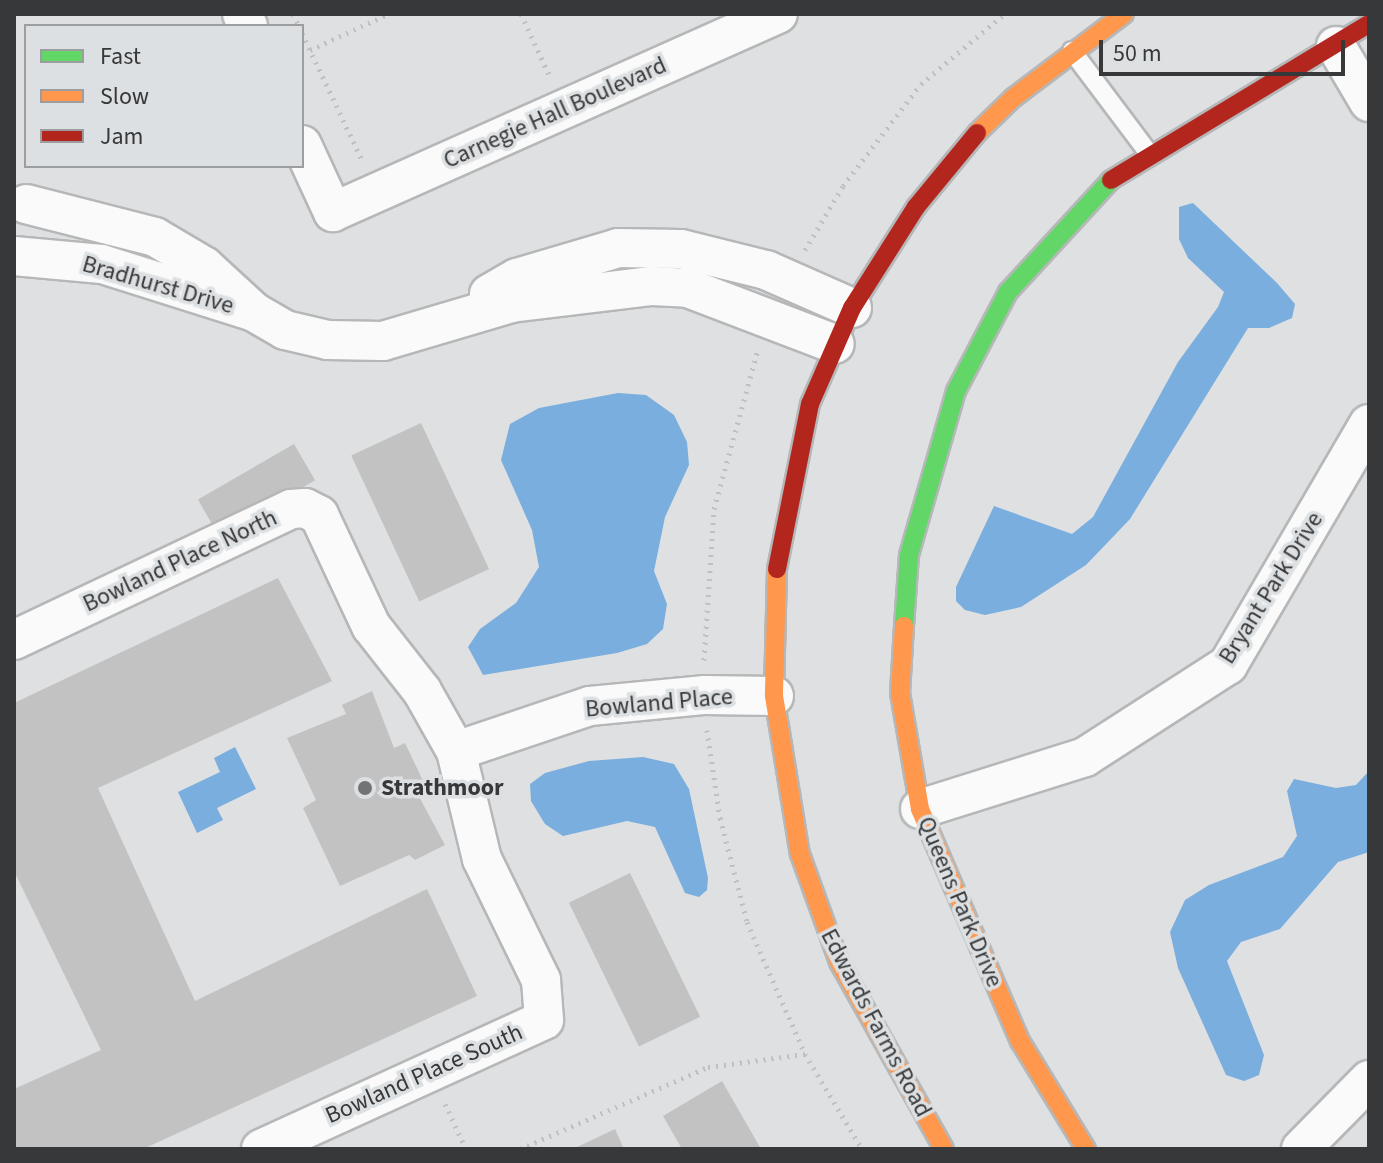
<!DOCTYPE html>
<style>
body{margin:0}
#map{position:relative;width:1383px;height:1163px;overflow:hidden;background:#dee0e1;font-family:"Source Sans 3",sans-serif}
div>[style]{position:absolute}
.water>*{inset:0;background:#7aaede}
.building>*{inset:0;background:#c2c2c2;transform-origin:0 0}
.path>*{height:5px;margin-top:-2.5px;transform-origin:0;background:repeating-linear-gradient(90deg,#c0c0c1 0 2px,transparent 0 8px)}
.roads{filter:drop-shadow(2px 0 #b6b7b8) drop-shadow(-2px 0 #b6b7b8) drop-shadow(0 2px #b6b7b8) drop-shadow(0 -2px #b6b7b8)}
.lane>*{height:18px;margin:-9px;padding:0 9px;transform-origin:9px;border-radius:9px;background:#fafafa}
.street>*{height:38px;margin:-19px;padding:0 19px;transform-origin:19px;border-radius:19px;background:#fafafa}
.fast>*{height:18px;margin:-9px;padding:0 9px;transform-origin:9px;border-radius:9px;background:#63d668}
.slow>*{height:18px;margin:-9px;padding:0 9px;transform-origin:9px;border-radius:9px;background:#ff974d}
.jam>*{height:18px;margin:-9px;padding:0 9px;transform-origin:9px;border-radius:9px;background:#b3261e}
.dots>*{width:22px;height:22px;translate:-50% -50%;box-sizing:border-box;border:4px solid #dde0e2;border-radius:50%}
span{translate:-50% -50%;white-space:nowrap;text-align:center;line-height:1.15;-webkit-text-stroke:7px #dde0e2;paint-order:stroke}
.street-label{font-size:24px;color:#373839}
.poi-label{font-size:24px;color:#373839;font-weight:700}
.left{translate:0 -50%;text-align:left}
.frame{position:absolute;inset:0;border:16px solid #373839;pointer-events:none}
.legend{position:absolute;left:24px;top:24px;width:280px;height:144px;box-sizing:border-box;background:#dde0e2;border:2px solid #9b9d9e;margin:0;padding:10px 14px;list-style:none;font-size:24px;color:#373839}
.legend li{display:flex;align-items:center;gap:16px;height:40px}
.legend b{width:40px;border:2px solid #9b9d9e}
.scale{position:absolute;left:1099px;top:40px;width:246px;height:36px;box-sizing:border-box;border:4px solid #373839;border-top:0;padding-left:10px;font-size:24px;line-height:28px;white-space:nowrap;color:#373839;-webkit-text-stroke:6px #dde0e2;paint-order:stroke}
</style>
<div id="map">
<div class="water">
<i style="clip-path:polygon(1193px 203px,1277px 283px,1295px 304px,1292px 318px,1269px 328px,1248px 328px,1130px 519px,1086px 565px,1021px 607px,985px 615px,965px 610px,956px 601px,956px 587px,994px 506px,1072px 534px,1093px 517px,1178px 362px,1218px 307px,1224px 292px,1188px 258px,1179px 239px,1179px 207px)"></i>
<i style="clip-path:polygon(618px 393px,646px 395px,674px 415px,687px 442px,689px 465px,665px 517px,654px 571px,667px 604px,663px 629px,647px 644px,617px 653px,483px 675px,468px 647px,480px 629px,516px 603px,539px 567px,532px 530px,501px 460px,510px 424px,539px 408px)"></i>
<i style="clip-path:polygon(235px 747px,256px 789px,217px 808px,223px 820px,197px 833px,178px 792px,220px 772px,214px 758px)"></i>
<i style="clip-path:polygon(643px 757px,674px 764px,689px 789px,708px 878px,707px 890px,699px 897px,685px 893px,655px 827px,627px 821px,563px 836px,545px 824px,531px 801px,530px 784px,545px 773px,589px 761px)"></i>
<i style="clip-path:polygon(1369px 771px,1369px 852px,1338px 862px,1280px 929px,1241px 942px,1227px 961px,1264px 1055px,1259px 1075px,1244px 1081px,1226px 1075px,1178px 968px,1170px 932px,1185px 900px,1209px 885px,1283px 857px,1297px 836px,1287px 791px,1294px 779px,1336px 788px,1356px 785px)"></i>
</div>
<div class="building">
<i style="left:421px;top:423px;width:161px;height:77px;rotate:65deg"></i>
<i style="left:294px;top:444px;width:42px;height:111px;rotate:60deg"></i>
<i style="clip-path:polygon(278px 578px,332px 681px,98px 788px,195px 1001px,427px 889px,477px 996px,143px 1149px,14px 1149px,14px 1089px,101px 1050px,14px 871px,14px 703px)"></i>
<i style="clip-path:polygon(372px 691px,394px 748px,405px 743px,425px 785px,416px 791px,445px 845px,415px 860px,409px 855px,340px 886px,303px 808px,316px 800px,287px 738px,346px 714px,342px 705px)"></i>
<i style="left:630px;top:873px;width:160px;height:68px;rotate:64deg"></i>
<i style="clip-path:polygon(722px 1081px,761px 1149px,682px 1149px,663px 1116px)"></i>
<i style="clip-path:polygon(615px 1129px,624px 1149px,573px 1149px)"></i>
</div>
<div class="path">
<i style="left:293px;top:14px;width:13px;rotate:63deg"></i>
<i style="left:521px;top:14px;width:72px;rotate:65.2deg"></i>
<i style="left:302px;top:33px;width:143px;rotate:64.7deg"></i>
<i style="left:310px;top:50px;width:86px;rotate:-24.8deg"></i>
<i style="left:805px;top:250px;width:74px;rotate:-59.3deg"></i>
<i style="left:843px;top:186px;width:128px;rotate:-52.6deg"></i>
<i style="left:921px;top:84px;width:109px;rotate:-40.1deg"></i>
<i style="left:704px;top:660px;width:151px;rotate:-86.2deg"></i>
<i style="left:714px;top:509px;width:166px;rotate:-74.6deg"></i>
<i style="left:707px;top:730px;width:89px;rotate:81.6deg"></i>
<i style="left:720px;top:818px;width:107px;rotate:75.4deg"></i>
<i style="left:747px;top:922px;width:144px;rotate:66.3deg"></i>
<i style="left:805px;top:1054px;width:111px;rotate:59deg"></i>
<i style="left:445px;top:1104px;width:50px;rotate:65deg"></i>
<i style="left:520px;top:1149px;width:205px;rotate:-23.6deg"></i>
<i style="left:708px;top:1067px;width:98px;rotate:-7.6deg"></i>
</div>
<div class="roads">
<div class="lane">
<i style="left:1072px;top:51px;width:130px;rotate:53.1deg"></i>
</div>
<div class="street">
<i style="left:242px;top:14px;width:13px;rotate:63deg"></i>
<i style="left:1336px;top:46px;width:65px;rotate:59.5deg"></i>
<i style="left:302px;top:145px;width:74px;rotate:65.2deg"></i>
<i style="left:333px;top:212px;width:487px;rotate:-24deg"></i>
<i style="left:26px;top:204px;width:133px;rotate:14.3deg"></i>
<i style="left:155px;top:237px;width:57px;rotate:30.6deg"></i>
<i style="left:204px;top:266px;width:68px;rotate:42.6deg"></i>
<i style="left:254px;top:312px;width:36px;rotate:30deg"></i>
<i style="left:285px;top:330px;width:44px;rotate:13.1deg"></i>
<i style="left:328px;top:340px;width:55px;rotate:1deg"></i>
<i style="left:383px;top:341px;width:134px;rotate:-16.5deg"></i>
<i style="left:511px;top:303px;width:142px;rotate:-6.9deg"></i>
<i style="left:652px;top:286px;width:36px;rotate:3deg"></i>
<i style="left:688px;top:288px;width:157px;rotate:20.9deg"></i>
<i style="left:14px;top:256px;width:88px;rotate:5.2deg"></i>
<i style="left:102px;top:264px;width:156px;rotate:17.5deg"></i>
<i style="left:489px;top:294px;width:32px;rotate:-30deg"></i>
<i style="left:517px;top:278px;width:105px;rotate:-16.5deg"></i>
<i style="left:618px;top:248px;width:63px;rotate:0.9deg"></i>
<i style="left:681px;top:249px;width:88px;rotate:13.9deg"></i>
<i style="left:766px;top:270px;width:94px;rotate:23.8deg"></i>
<i style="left:14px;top:640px;width:306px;rotate:-25.3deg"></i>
<i style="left:291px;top:509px;width:14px;rotate:-4deg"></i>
<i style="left:305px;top:508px;width:16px;rotate:27deg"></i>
<i style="left:319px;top:515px;width:123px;rotate:64.9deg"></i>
<i style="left:371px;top:626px;width:83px;rotate:51.9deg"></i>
<i style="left:422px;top:691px;width:69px;rotate:60.5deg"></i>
<i style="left:456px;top:751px;width:111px;rotate:76.5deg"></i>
<i style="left:482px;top:859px;width:135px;rotate:64deg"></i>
<i style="left:541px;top:980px;width:40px;rotate:85.7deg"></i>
<i style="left:544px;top:1020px;width:311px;rotate:155.5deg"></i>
<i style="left:456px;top:751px;width:141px;rotate:-18.6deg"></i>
<i style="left:590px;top:706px;width:116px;rotate:-5.5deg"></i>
<i style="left:705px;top:695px;width:69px;rotate:0.8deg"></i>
<i style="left:920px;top:809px;width:173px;rotate:-17.5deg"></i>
<i style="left:1085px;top:757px;width:170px;rotate:-32.8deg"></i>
<i style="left:1228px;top:665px;width:279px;rotate:-59.7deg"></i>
<i style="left:1301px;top:1149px;width:97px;rotate:-45.4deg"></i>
</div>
<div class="fast">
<i style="left:904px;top:626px;width:71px;rotate:-86deg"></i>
<i style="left:909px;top:555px;width:171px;rotate:-74deg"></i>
<i style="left:956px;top:391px;width:112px;rotate:-62.3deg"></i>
<i style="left:1008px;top:292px;width:152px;rotate:-47.4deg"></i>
</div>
<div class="slow">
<i style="left:977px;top:133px;width:50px;rotate:-44.2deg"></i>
<i style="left:1013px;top:98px;width:139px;rotate:-37.1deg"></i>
<i style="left:777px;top:569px;width:127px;rotate:91.4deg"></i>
<i style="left:774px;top:696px;width:160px;rotate:80.7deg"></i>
<i style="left:800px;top:854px;width:115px;rotate:70.1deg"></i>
<i style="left:839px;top:962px;width:214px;rotate:60.7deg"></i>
<i style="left:904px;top:626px;width:67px;rotate:93.4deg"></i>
<i style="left:900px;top:693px;width:118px;rotate:80.2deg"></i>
<i style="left:920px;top:809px;width:253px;rotate:66.7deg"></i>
<i style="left:1020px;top:1041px;width:127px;rotate:58.6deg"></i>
</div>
<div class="jam">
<i style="left:1111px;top:180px;width:301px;rotate:-31.2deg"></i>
<i style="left:777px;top:569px;width:168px;rotate:-78.7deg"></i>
<i style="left:810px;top:404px;width:105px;rotate:-66.4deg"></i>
<i style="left:852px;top:308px;width:120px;rotate:-57.6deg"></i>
<i style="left:916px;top:207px;width:96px;rotate:-50.5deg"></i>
</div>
</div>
<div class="dots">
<i style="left:365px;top:788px;background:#717374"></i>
</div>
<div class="street-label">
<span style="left:555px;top:113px;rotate:-24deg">Carnegie Hall Boulevard</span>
<span style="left:158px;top:285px;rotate:16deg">Bradhurst Drive</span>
<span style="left:180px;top:561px;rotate:-25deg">Bowland Place North</span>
<span style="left:1271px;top:588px;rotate:-58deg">Bryant Park Drive</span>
<span style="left:659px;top:703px;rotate:-5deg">Bowland Place</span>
<span style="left:960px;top:902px;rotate:67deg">Queens Park Drive</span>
<span style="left:876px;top:1023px;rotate:62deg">Edwards Farms Road</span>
<span style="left:424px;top:1074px;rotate:-24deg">Bowland Place South</span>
</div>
<div class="poi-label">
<span class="left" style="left:381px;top:788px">Strathmoor</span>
</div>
<div class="frame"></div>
<ul class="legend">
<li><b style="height:10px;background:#63d668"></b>Fast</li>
<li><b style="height:10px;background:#ff974d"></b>Slow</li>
<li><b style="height:10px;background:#b3261e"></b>Jam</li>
</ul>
<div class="scale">50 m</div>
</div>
